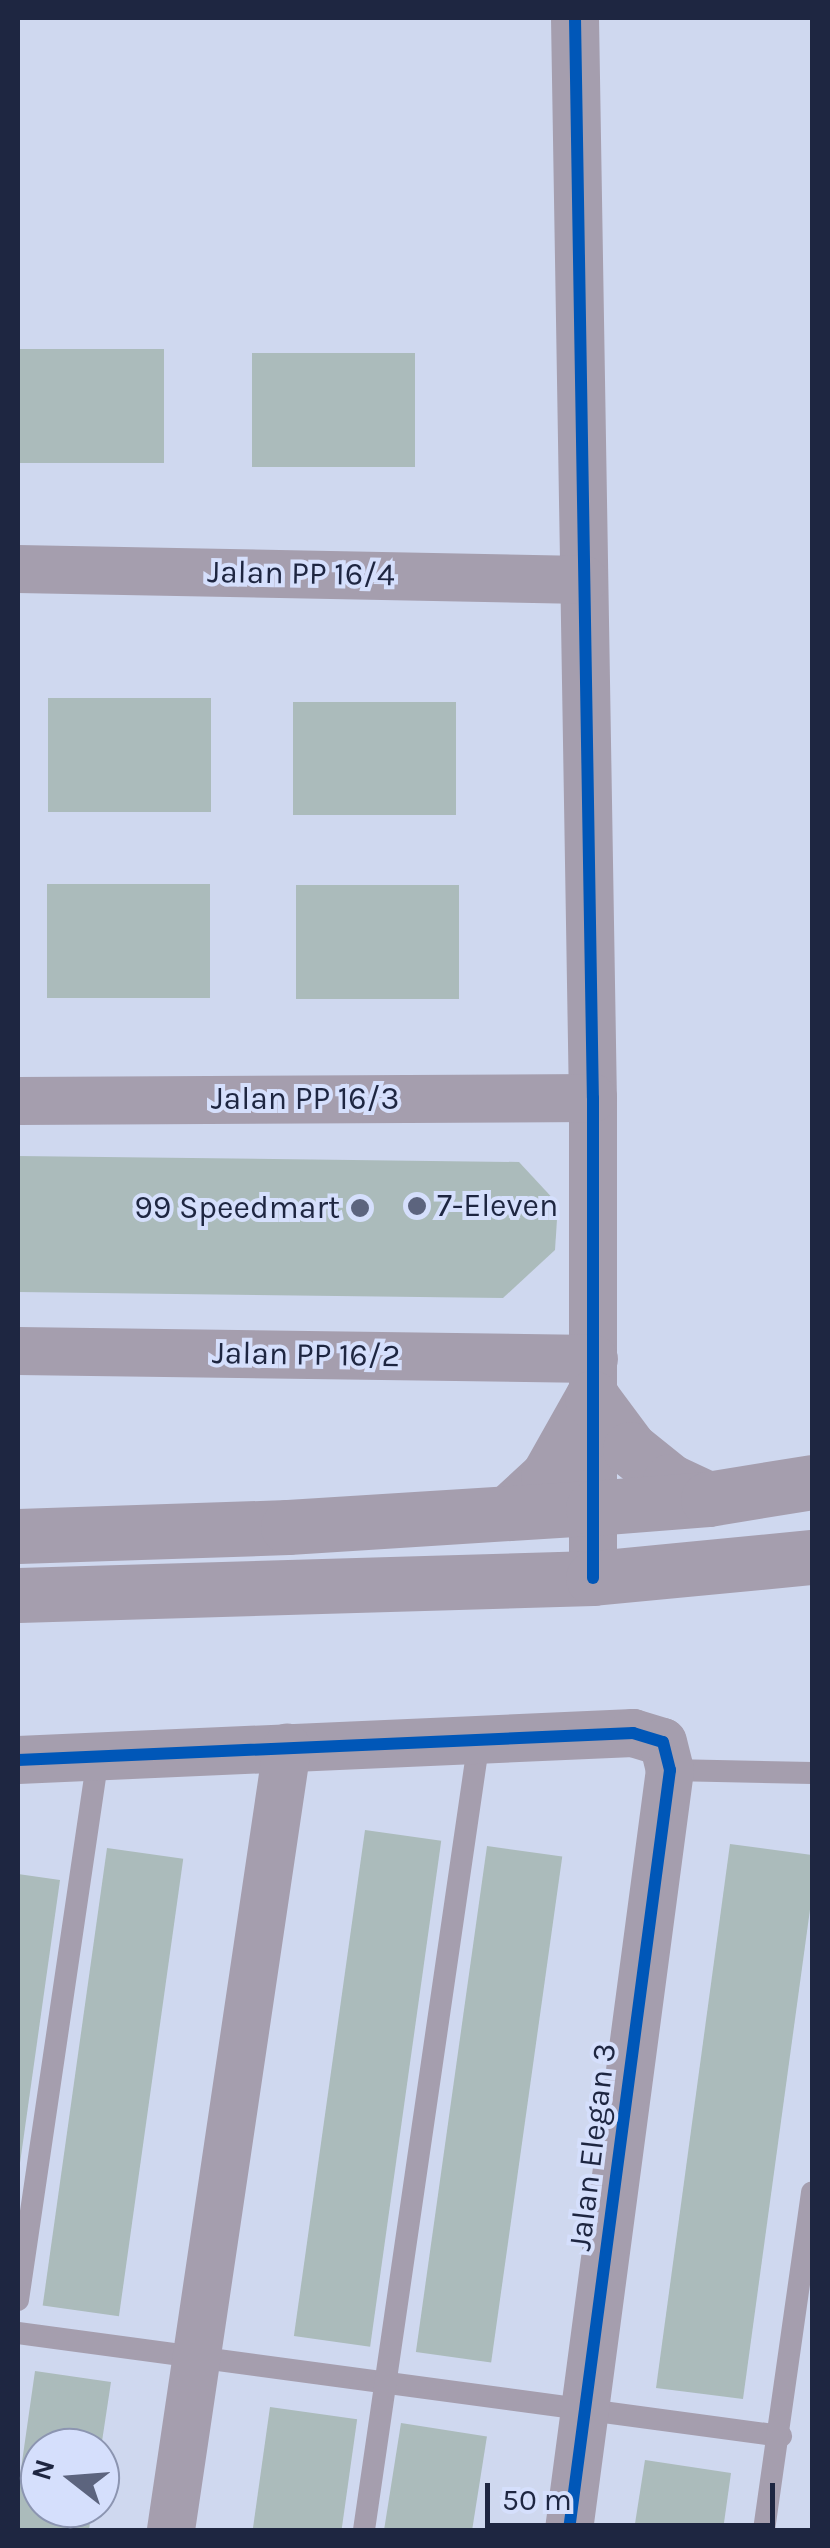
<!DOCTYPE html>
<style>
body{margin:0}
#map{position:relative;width:830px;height:2548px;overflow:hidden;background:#cfd8ef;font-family:Karla,sans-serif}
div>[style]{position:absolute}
.building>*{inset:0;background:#abbbbb;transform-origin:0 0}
.service>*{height:22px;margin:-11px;padding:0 11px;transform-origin:11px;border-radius:11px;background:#a59eae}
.minor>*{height:48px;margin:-24px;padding:0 24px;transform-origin:24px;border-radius:24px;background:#a59eae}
.tertiary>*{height:55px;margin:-27.5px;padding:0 27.5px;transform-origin:27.5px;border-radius:27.5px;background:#a59eae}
.cycleway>*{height:12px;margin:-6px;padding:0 6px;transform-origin:6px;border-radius:6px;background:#0057b8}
.dots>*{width:28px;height:28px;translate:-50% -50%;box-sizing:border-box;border:5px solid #d5dffc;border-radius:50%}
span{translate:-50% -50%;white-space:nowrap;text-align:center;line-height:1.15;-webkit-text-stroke:8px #d5dffc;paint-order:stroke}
.street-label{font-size:32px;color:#1e2641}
.poi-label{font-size:32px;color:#1e2641}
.left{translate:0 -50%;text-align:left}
.right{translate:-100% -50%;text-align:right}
.frame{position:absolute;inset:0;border:20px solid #1e2641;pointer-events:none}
.north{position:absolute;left:20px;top:2428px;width:100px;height:100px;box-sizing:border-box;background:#d5dffc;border:2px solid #8c95b1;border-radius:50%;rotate:287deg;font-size:28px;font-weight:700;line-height:40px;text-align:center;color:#1e2641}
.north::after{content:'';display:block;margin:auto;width:35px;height:45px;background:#5c647e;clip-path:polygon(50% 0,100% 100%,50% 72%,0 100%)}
.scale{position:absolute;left:485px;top:2483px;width:290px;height:45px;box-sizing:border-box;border:5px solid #1e2641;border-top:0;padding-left:12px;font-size:30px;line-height:35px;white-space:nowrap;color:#1e2641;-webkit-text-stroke:8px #d5dffc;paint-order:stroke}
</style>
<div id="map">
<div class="building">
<i style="left:18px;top:349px;width:146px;height:114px"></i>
<i style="left:252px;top:353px;width:163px;height:114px"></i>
<i style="left:48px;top:698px;width:163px;height:114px"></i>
<i style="left:293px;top:702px;width:163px;height:113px"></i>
<i style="left:47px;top:884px;width:163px;height:114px"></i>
<i style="left:296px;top:885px;width:163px;height:114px"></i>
<i style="clip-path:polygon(18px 1156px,519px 1162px,558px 1204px,555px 1250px,503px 1298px,18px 1292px)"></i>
<i style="left:365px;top:1830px;width:77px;height:511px;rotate:8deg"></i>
<i style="clip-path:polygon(730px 1844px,812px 1855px,812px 1895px,743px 2399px,656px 2388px)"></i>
<i style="left:487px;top:1846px;width:76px;height:511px;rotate:8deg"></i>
<i style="left:107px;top:1848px;width:77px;height:462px;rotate:8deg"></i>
<i style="clip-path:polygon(18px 1874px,60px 1880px,20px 2163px,18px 2163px)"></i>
<i style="clip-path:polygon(35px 2371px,111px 2382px,101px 2448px,40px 2448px,40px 2508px,92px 2508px,89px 2530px,18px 2530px,18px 2490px)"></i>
<i style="left:270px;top:2407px;width:88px;height:124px;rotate:8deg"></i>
<i style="left:401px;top:2423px;width:87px;height:108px;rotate:9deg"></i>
<i style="clip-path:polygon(645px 2460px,731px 2473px,723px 2530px,634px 2530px)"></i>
</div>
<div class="service">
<i style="left:670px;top:1770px;width:142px;rotate:1.2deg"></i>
<i style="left:18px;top:2300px;width:549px;rotate:-81.62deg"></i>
<i style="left:18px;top:2333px;width:770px;rotate:7.69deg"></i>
<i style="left:364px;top:2530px;width:798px;rotate:-81.72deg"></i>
<i style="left:764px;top:2530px;width:341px;rotate:-81.9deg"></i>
</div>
<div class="minor">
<i style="left:575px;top:18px;width:1080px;rotate:89.05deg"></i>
<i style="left:593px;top:1098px;width:480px;rotate:90deg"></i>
<i style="left:18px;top:569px;width:566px;rotate:1.11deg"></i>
<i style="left:18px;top:1101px;width:575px;rotate:-0.3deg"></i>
<i style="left:18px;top:1351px;width:576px;rotate:0.8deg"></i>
<i style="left:18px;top:1760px;width:616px;rotate:-2.51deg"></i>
<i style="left:633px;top:1733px;width:31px;rotate:17deg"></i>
<i style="left:663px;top:1742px;width:29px;rotate:76deg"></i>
<i style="left:670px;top:1770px;width:767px;rotate:97.57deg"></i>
<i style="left:171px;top:2530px;width:791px;rotate:-81.56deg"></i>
</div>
<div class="tertiary">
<i style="left:508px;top:1513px;width:54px;rotate:-42.8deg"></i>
<i style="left:548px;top:1476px;width:90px;rotate:-60.6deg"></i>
<i style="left:592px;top:1398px;width:64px;rotate:53.3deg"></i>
<i style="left:630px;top:1449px;width:51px;rotate:38.7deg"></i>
<i style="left:670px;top:1481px;width:42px;rotate:25.3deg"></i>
<i style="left:18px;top:1536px;width:270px;rotate:-1.9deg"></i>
<i style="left:288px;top:1527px;width:306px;rotate:-3.6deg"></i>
<i style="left:593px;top:1508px;width:115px;rotate:-4.5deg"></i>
<i style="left:708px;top:1499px;width:105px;rotate:-9.3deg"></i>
<i style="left:18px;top:1595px;width:575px;rotate:-1.69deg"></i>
<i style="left:593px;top:1578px;width:220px;rotate:-5.5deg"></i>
</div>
<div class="cycleway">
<i style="left:575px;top:18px;width:1080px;rotate:89.05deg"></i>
<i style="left:593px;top:1098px;width:480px;rotate:90deg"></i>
<i style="left:18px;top:1760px;width:616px;rotate:-2.51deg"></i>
<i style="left:633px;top:1733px;width:31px;rotate:17deg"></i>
<i style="left:663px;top:1742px;width:29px;rotate:76deg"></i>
<i style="left:670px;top:1770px;width:767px;rotate:97.57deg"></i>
</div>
<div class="dots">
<i style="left:417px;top:1206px;background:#5c647e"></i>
<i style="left:360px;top:1208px;background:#5c647e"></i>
</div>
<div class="street-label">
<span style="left:301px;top:574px;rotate:1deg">Jalan PP 16/4</span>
<span style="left:305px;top:1099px">Jalan PP 16/3</span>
<span style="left:306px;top:1355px;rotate:1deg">Jalan PP 16/2</span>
<span style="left:593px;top:2147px;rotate:-83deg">Jalan Elegan 3</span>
</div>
<div class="poi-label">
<span class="left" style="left:437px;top:1206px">7-Eleven</span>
<span class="right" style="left:340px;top:1208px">99 Speedmart</span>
</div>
<div class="frame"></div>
<div class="north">N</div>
<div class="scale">50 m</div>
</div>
